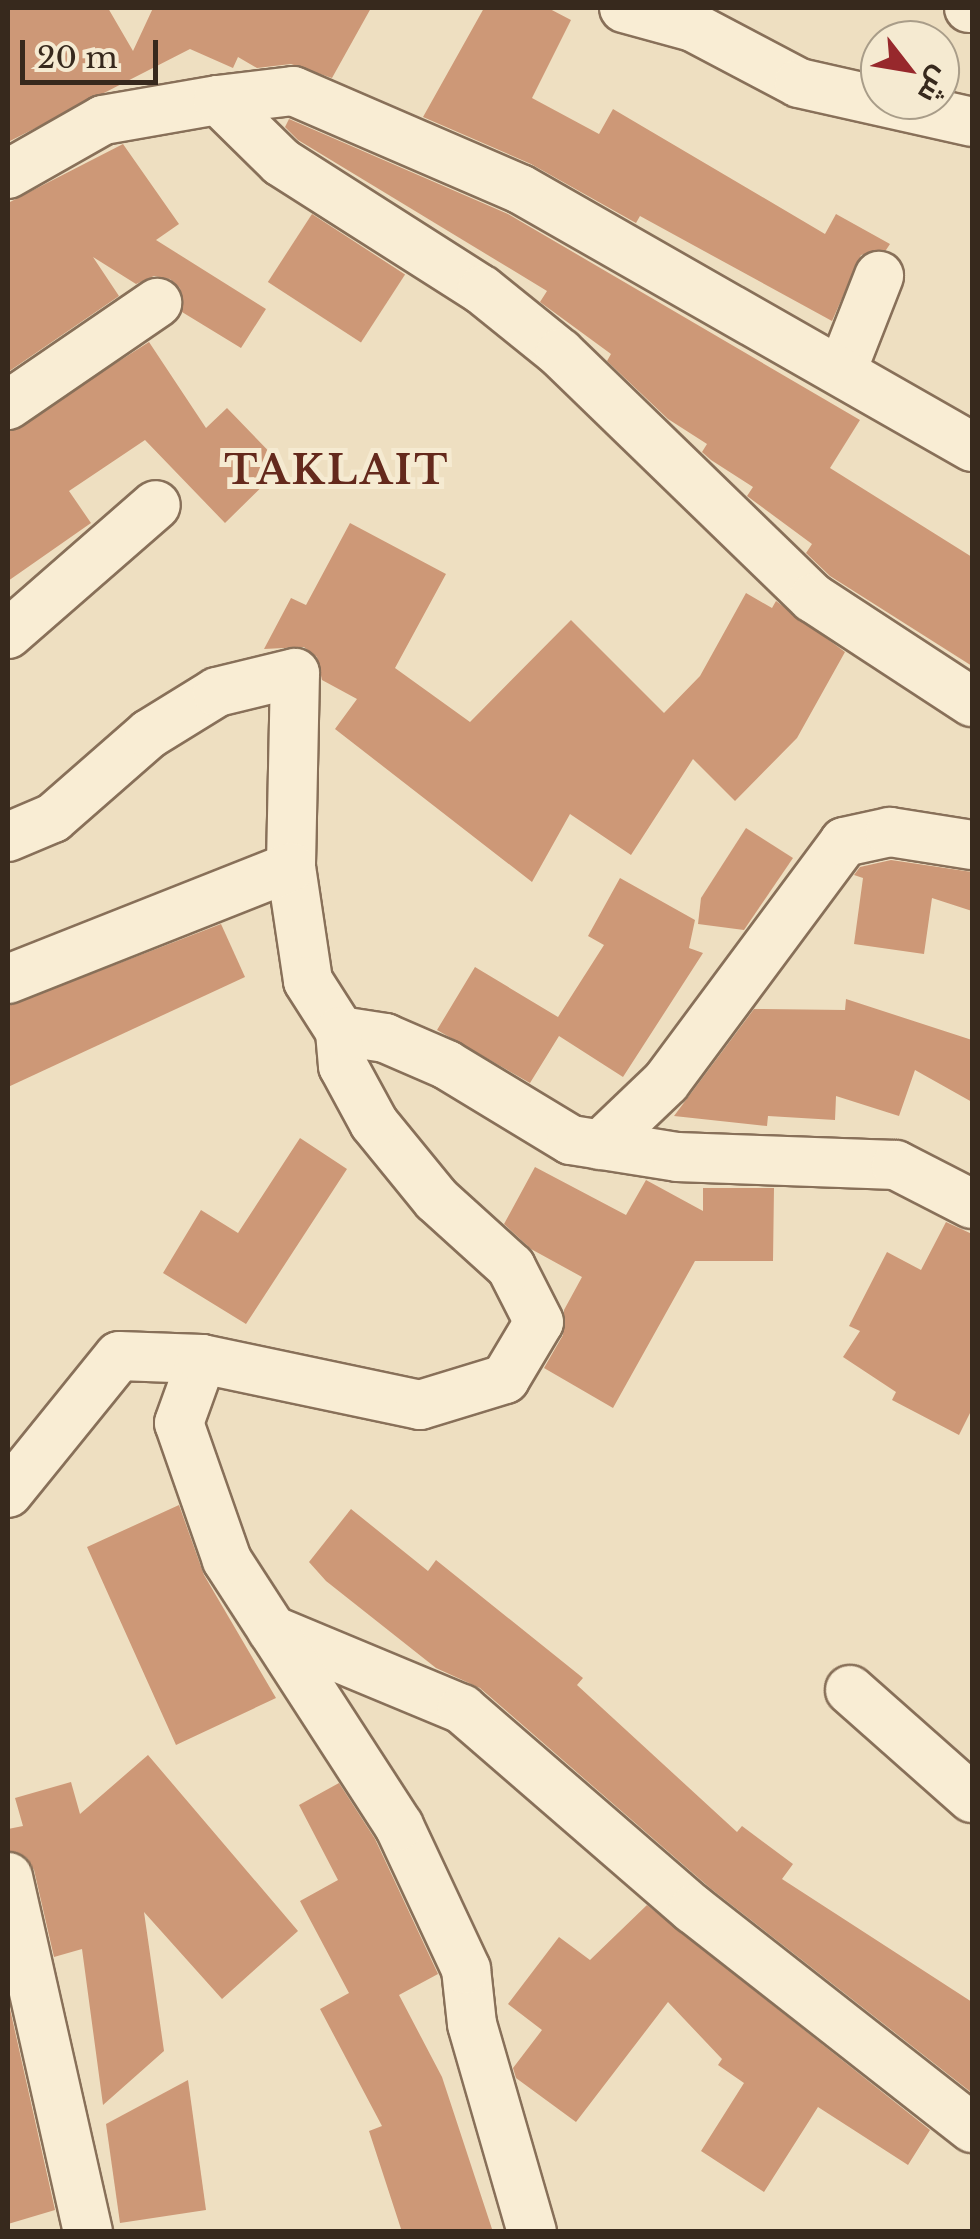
<!DOCTYPE html>
<meta charset="utf-8">
<style>
body{margin:0}
#map{position:relative;width:980px;height:2239px;overflow:hidden;background:#eedfc1;font-family:"Libre Baskerville",Cairo,serif}
div>[style]{position:absolute}
.building>*{inset:0;background:#cd9877;transform-origin:0 0}
.roads{filter:drop-shadow(2px 0 #887059) drop-shadow(-2px 0 #887059) drop-shadow(0 2px #887059) drop-shadow(0 -2px #887059)}
.minor>*{height:48px;margin:-24px;padding:0 24px;transform-origin:24px;border-radius:24px;background:#f9edd4}
span{translate:-50% -50%;white-space:nowrap;text-align:center;line-height:1.15;-webkit-text-stroke:10px #f5ead1;paint-order:stroke}
.district-label{font-size:40px;color:#64291c;font-weight:700;letter-spacing:2.5px}
.frame{position:absolute;inset:0;border:10px solid #37291d;pointer-events:none}
.north{position:absolute;left:860px;top:20px;width:100px;height:100px;box-sizing:border-box;background:#f5ead1;border:2px solid #a99d89;border-radius:50%;rotate:121deg;font-size:28px;font-weight:700;line-height:40px;text-align:center;color:#37291d}
.north::after{content:'';display:block;margin:auto;width:35px;height:45px;background:#97282c;clip-path:polygon(50% 0,100% 100%,50% 72%,0 100%)}
.scale{position:absolute;left:20px;top:40px;width:138px;height:45px;box-sizing:border-box;border:5px solid #37291d;border-top:0;padding-left:12px;font-size:30px;line-height:35px;white-space:nowrap;color:#37291d;-webkit-text-stroke:8px #f5ead1;paint-order:stroke}
</style>
<div id="map">
<div class="building">
<i style="clip-path:polygon(8px 8px,108px 8px,133px 51px,153px 8px,371px 8px,332px 78px,291px 64px,257px 68px,238px 57px,233px 68px,190px 49px,10px 141px)"></i>
<i style="clip-path:polygon(484px 8px,548px 8px,571px 20px,532px 98px,599px 134px,613px 109px,825px 234px,836px 214px,890px 244px,886px 250px,861px 255px,832px 321px,640px 216px,636px 223px,531px 164px,423px 117px)"></i>
<i style="clip-path:polygon(289px 119px,508px 214px,860px 420px,830px 468px,972px 557px,972px 666px,830px 576px,806px 553px,812px 544px,747px 496px,753px 487px,711px 460px,702px 452px,707px 444px,668px 419px,607px 361px,611px 354px,540px 302px,547px 291px,298px 140px,285px 127px)"></i>
<i style="clip-path:polygon(123px 144px,179px 224px,156px 240px,266px 309px,241px 348px,182px 312px,180px 288px,170px 279px,154px 276px,136px 284px,93px 257px,119px 296px,8px 372px,8px 203px)"></i>
<i style="left:312px;top:214px;width:111px;height:81px;rotate:33deg"></i>
<i style="clip-path:polygon(149px 342px,206px 428px,227px 408px,283px 466px,225px 523px,145px 440px,69px 491px,91px 523px,8px 581px,8px 432px)"></i>
<i style="clip-path:polygon(350px 523px,446px 574px,395px 668px,470px 722px,571px 620px,664px 713px,700px 676px,746px 593px,772px 608px,776px 601px,845px 652px,797px 738px,735px 801px,693px 759px,631px 855px,570px 814px,532px 882px,335px 729px,357px 699px,322px 680px,317px 657px,304px 647px,264px 649px,291px 598px,306px 605px)"></i>
<i style="clip-path:polygon(746px 828px,793px 858px,744px 930px,698px 924px,701px 898px)"></i>
<i style="clip-path:polygon(891px 860px,972px 872px,972px 911px,932px 898px,924px 954px,854px 944px,863px 878px,854px 875px,860px 867px)"></i>
<i style="clip-path:polygon(620px 878px,695px 920px,689px 948px,703px 953px,623px 1077px,559px 1036px,530px 1083px,437px 1030px,475px 967px,558px 1017px,604px 945px,588px 936px)"></i>
<i style="clip-path:polygon(221px 924px,245px 977px,8px 1087px,8px 1006px)"></i>
<i style="clip-path:polygon(846px 999px,972px 1040px,972px 1102px,915px 1070px,899px 1116px,836px 1096px,835px 1120px,768px 1116px,767px 1126px,674px 1116px,754px 1009px,845px 1010px)"></i>
<i style="clip-path:polygon(300px 1138px,347px 1169px,246px 1324px,163px 1273px,201px 1210px,238px 1233px)"></i>
<i style="clip-path:polygon(535px 1167px,626px 1215px,646px 1180px,703px 1211px,703px 1188px,774px 1188px,773px 1261px,695px 1261px,613px 1408px,544px 1368px,563px 1335px,564px 1310px,582px 1277px,531px 1249px,504px 1224px)"></i>
<i style="clip-path:polygon(946px 1222px,972px 1234px,972px 1409px,959px 1435px,892px 1400px,896px 1392px,843px 1357px,860px 1331px,849px 1326px,887px 1252px,921px 1270px)"></i>
<i style="clip-path:polygon(179px 1505px,204px 1575px,276px 1698px,176px 1745px,87px 1547px)"></i>
<i style="clip-path:polygon(351px 1509px,428px 1571px,436px 1560px,583px 1678px,577px 1685px,737px 1832px,742px 1826px,793px 1864px,782px 1879px,972px 2002px,972px 2093px,710px 1888px,480px 1688px,436px 1668px,326px 1581px,309px 1562px)"></i>
<i style="clip-path:polygon(148px 1755px,298px 1931px,222px 1999px,144px 1912px,164px 2051px,103px 2105px,82px 1949px,54px 1957px,34px 1870px,27px 1858px,8px 1850px,8px 1829px,23px 1826px,15px 1798px,71px 1782px,80px 1814px)"></i>
<i style="clip-path:polygon(339px 1783px,375px 1839px,438px 1974px,399px 1995px,442px 2077px,493px 2232px,402px 2232px,369px 2131px,382px 2126px,320px 2009px,349px 1993px,300px 1901px,338px 1880px,299px 1805px)"></i>
<i style="clip-path:polygon(647px 1905px,930px 2130px,908px 2165px,818px 2107px,764px 2192px,701px 2151px,744px 2083px,718px 2065px,722px 2059px,668px 2002px,576px 2122px,516px 2078px,513px 2068px,542px 2030px,508px 2004px,559px 1937px,590px 1960px)"></i>
<i style="clip-path:polygon(8px 2000px,55px 2210px,8px 2224px)"></i>
<i style="clip-path:polygon(188px 2080px,206px 2210px,120px 2223px,106px 2124px)"></i>
</div>
<div class="roads">
<div class="minor">
<i style="left:624px;top:8px;width:72px;rotate:15.4deg"></i>
<i style="left:693px;top:27px;width:120px;rotate:27.8deg"></i>
<i style="left:799px;top:83px;width:177px;rotate:12.7deg"></i>
<i style="left:969px;top:8px;width:3px"></i>
<i style="left:8px;top:174px;width:109px;rotate:-29.6deg"></i>
<i style="left:103px;top:120px;width:117px;rotate:-9.9deg"></i>
<i style="left:843px;top:368px;width:99px;rotate:-68.6deg"></i>
<i style="left:8px;top:405px;width:181px;rotate:-34.4deg"></i>
<i style="left:972px;top:447px;width:520px;rotate:-150.28deg"></i>
<i style="left:520px;top:189px;width:247px;rotate:-156.6deg"></i>
<i style="left:293px;top:91px;width:76px;rotate:173.2deg"></i>
<i style="left:218px;top:100px;width:88px;rotate:44.5deg"></i>
<i style="left:281px;top:162px;width:238px;rotate:32.5deg"></i>
<i style="left:482px;top:290px;width:100px;rotate:38.9deg"></i>
<i style="left:560px;top:353px;width:352px;rotate:44.1deg"></i>
<i style="left:813px;top:598px;width:190px;rotate:33.2deg"></i>
<i style="left:8px;top:634px;width:196px;rotate:-41.1deg"></i>
<i style="left:8px;top:837px;width:49px;rotate:-22.9deg"></i>
<i style="left:53px;top:818px;width:128px;rotate:-41.2deg"></i>
<i style="left:149px;top:734px;width:80px;rotate:-31.7deg"></i>
<i style="left:217px;top:692px;width:80px;rotate:-13.7deg"></i>
<i style="left:295px;top:673px;width:194px;rotate:91.2deg"></i>
<i style="left:291px;top:867px;width:115px;rotate:81.5deg"></i>
<i style="left:308px;top:981px;width:59px;rotate:57.4deg"></i>
<i style="left:8px;top:979px;width:304px;rotate:-21.6deg"></i>
<i style="left:600px;top:1145px;width:91px;rotate:-43.7deg"></i>
<i style="left:666px;top:1082px;width:299px;rotate:-53.4deg"></i>
<i style="left:844px;top:842px;width:47px;rotate:-12.3deg"></i>
<i style="left:890px;top:832px;width:83px;rotate:9deg"></i>
<i style="left:8px;top:1493px;width:176px;rotate:-51deg"></i>
<i style="left:119px;top:1356px;width:83px;rotate:2.1deg"></i>
<i style="left:272px;top:1630px;width:206px;rotate:22.6deg"></i>
<i style="left:462px;top:1709px;width:306px;rotate:40.9deg"></i>
<i style="left:693px;top:1909px;width:355px;rotate:38.1deg"></i>
<i style="left:850px;top:1690px;width:163px;rotate:41.5deg"></i>
<i style="left:8px;top:1877px;width:364px;rotate:77.3deg"></i>
<i style="left:532px;top:2232px;width:216px;rotate:-106.1deg"></i>
<i style="left:472px;top:2024px;width:55px;rotate:-96.2deg"></i>
<i style="left:466px;top:1969px;width:158px;rotate:-115.1deg"></i>
<i style="left:399px;top:1826px;width:317px;rotate:-122.9deg"></i>
<i style="left:227px;top:1560px;width:145px;rotate:-109.3deg"></i>
<i style="left:179px;top:1423px;width:68px;rotate:-70.2deg"></i>
<i style="left:202px;top:1359px;width:223px;rotate:11.9deg"></i>
<i style="left:420px;top:1405px;width:89px;rotate:-17deg"></i>
<i style="left:505px;top:1379px;width:66px;rotate:-59.2deg"></i>
<i style="left:539px;top:1322px;width:62px;rotate:-117deg"></i>
<i style="left:511px;top:1267px;width:101px;rotate:-137.8deg"></i>
<i style="left:436px;top:1199px;width:98px;rotate:-129.2deg"></i>
<i style="left:374px;top:1123px;width:65px;rotate:-118.5deg"></i>
<i style="left:343px;top:1066px;width:35px;rotate:-95deg"></i>
<i style="left:340px;top:1031px;width:46px;rotate:8.8deg"></i>
<i style="left:385px;top:1038px;width:68px;rotate:23.5deg"></i>
<i style="left:447px;top:1065px;width:145px;rotate:31.2deg"></i>
<i style="left:571px;top:1140px;width:107px;rotate:9.1deg"></i>
<i style="left:677px;top:1157px;width:219px;rotate:2.1deg"></i>
<i style="left:896px;top:1165px;width:85px;rotate:27.2deg"></i>
</div>
</div>
<div class="district-label">
<span style="left:337px;top:470px">TAKLAIT</span>
</div>
<div class="frame"></div>
<div class="north">ش</div>
<div class="scale">20 m</div>
</div>
